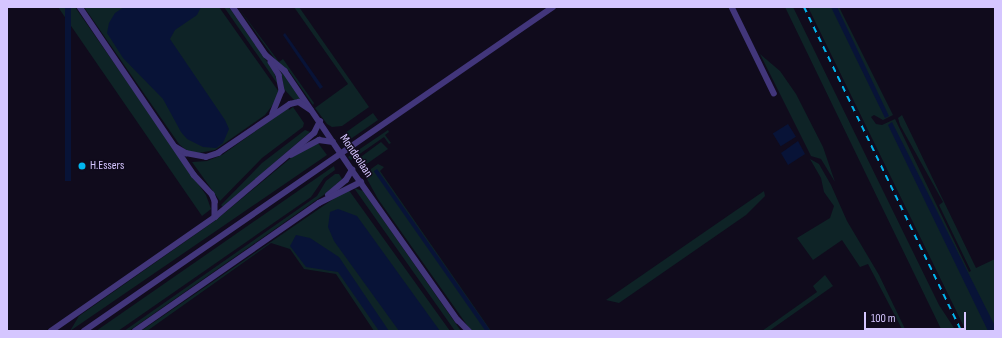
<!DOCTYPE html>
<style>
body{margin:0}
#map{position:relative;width:1002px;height:338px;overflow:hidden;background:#100b1c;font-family:"Sofia Sans Condensed",sans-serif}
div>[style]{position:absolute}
.green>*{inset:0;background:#0e2326}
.water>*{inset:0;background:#081337;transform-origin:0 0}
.minor>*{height:5.5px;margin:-2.75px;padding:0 2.75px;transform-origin:2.75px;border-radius:2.75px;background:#42367b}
.rail>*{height:2px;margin-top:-1px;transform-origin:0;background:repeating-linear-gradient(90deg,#01b6ef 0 6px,transparent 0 11px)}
.dots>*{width:11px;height:11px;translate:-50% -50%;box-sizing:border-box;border:2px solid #100b1c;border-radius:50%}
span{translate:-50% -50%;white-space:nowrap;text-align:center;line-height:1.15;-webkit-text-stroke:3px #100b1c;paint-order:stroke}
.street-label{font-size:12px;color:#d5c6ff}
.poi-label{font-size:12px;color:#d5c6ff}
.left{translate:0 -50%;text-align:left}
.frame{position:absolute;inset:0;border:8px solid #d5c6ff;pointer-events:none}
.scale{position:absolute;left:864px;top:312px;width:102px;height:18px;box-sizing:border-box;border:2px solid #d5c6ff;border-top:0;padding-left:5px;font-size:12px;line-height:14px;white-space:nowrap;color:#d5c6ff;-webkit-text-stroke:3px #100b1c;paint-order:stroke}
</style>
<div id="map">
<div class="green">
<i style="clip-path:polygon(58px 7px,75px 7px,206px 195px,211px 209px,202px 216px)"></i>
<i style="clip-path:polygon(84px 7px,219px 7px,279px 92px,278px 98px,265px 115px,215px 150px,199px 153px,187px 151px,179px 144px)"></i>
<i style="clip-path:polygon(224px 7px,229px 7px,273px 70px,279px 86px)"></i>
<i style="clip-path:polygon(238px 7px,279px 62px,283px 59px,314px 103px,313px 105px,289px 71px,278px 63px,261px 40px)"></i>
<i style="clip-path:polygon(294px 7px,299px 7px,369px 107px,342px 126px,332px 127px,327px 124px,315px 108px,348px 84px)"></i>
<i style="clip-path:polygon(785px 7px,793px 7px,939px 305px,956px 331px,942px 331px)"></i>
<i style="clip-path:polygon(808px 7px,839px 7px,893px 115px,883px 120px,874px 115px,871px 117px,876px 124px,882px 125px,895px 119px,969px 272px,971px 271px,939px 205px,943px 202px,900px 125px,898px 118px,902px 115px,976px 268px,995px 259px,995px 331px,966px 331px)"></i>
<i style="clip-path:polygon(760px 54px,780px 71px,796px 94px,823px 147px,835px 182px,821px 159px,811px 156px)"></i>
<i style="clip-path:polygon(281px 71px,289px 80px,305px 102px,294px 100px,284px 89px)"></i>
<i style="clip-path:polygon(293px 107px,304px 123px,303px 127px,262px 158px,220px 201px,192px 162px,207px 161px,222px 155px,288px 108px,289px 110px)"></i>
<i style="clip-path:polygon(373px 113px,378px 120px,342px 145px,345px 133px)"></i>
<i style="clip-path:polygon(305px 130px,310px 132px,223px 207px,221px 205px,262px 163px)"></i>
<i style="clip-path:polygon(388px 130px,389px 132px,385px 135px,391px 143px,389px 144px,384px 137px,351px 160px,348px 157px)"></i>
<i style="clip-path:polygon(381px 142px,388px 149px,368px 163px,362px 165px,354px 162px)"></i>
<i style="clip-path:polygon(318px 143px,327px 155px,70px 331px,79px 316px,216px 220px,292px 157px)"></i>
<i style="clip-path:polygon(810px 159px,819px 164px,831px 185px,847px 221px,879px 275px,906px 331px,903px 331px,868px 264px,860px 267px,842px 240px,813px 260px,797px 238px,830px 218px,834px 206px,824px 192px,821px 178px)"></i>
<i style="clip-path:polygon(378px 164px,384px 167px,380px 171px,491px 331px,472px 331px,467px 325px,378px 199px,367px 179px,371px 169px)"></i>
<i style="clip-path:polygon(334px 166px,335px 170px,324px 178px,311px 197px,118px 331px,96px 331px)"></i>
<i style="clip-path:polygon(335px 174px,339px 174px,342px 179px,325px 194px,129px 331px,124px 331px,317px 196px,326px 181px)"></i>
<i style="clip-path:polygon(354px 188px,363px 191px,461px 331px,455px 331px)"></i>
<i style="clip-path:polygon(348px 189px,450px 331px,374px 331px,336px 274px,304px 269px,290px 249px,271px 243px,147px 331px,141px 331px)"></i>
<i style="clip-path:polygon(764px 191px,765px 196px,746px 215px,619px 303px,606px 300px)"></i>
<i style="clip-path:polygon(825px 275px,833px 286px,769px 331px,762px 331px,817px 292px,813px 286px)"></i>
</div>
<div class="water">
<i style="left:65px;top:7px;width:6px;height:174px"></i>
<i style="clip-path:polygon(124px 7px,201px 7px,197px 15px,175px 30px,170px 39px,225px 120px,229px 129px,223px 143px,216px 148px,203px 147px,187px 139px,181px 132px,163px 99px,123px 58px,107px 33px,109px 23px,115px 13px)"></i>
<i style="clip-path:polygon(831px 7px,837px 7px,889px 116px,885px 118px)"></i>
<i style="clip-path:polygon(285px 33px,323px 87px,320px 89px,283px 35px)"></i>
<i style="clip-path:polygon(892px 122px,995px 326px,995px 331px,988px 331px,888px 125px)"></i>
<i style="left:788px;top:124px;width:15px;height:18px;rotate:58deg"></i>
<i style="clip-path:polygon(798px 141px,805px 154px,788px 165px,781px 153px)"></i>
<i style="left:377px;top:169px;width:197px;height:4px;rotate:55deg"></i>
<i style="clip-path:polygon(338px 209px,357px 216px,440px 331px,399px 331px,334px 241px,328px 227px,330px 212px)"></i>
<i style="clip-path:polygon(296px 235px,310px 238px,339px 257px,389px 331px,379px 331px,338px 272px,306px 267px,290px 246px)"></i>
</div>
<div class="minor">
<i style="left:80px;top:7px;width:203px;rotate:55.8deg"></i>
<i style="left:194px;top:175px;width:26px;rotate:47deg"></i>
<i style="left:212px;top:194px;width:8px;rotate:67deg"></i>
<i style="left:215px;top:201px;width:16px;rotate:90deg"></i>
<i style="left:233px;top:7px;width:58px;rotate:55.5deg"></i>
<i style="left:266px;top:55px;width:25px;rotate:40deg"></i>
<i style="left:285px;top:71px;width:120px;rotate:55.9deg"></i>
<i style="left:352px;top:170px;width:184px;rotate:54.8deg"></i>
<i style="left:458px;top:320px;width:16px;rotate:45deg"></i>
<i style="left:732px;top:7px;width:96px;rotate:64deg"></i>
<i style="left:271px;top:62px;width:15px;rotate:58deg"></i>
<i style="left:279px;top:75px;width:16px;rotate:79deg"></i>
<i style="left:282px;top:91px;width:24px;rotate:112deg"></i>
<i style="left:176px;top:147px;width:12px;rotate:31deg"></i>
<i style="left:186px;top:153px;width:20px;rotate:11deg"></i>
<i style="left:206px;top:157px;width:13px;rotate:-18deg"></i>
<i style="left:218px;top:153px;width:87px;rotate:-34.2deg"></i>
<i style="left:290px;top:104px;width:9px;rotate:-13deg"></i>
<i style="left:299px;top:102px;width:14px;rotate:34deg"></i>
<i style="left:291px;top:155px;width:32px;rotate:-28deg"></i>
<i style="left:319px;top:140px;width:14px;rotate:8deg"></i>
<i style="left:328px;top:195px;width:23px;rotate:-40deg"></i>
<i style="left:346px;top:180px;width:12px;rotate:-59deg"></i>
<i style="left:51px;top:331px;width:200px;rotate:-34.8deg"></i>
<i style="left:215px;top:217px;width:130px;rotate:-40.3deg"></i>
<i style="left:314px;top:133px;width:13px;rotate:-63deg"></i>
<i style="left:84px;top:331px;width:570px;rotate:-34.64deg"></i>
<i style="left:135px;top:331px;width:224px;rotate:-34.8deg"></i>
<i style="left:319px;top:203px;width:47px;rotate:-26.6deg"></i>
</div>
<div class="rail">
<i style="left:804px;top:7px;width:360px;rotate:64.1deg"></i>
</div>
<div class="dots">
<i style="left:82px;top:166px;background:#01b6ef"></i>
</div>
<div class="street-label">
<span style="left:356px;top:156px;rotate:56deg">Mondeolaan</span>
</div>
<div class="poi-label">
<span class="left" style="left:90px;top:166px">H.Essers</span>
</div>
<div class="frame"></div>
<div class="scale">100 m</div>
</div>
